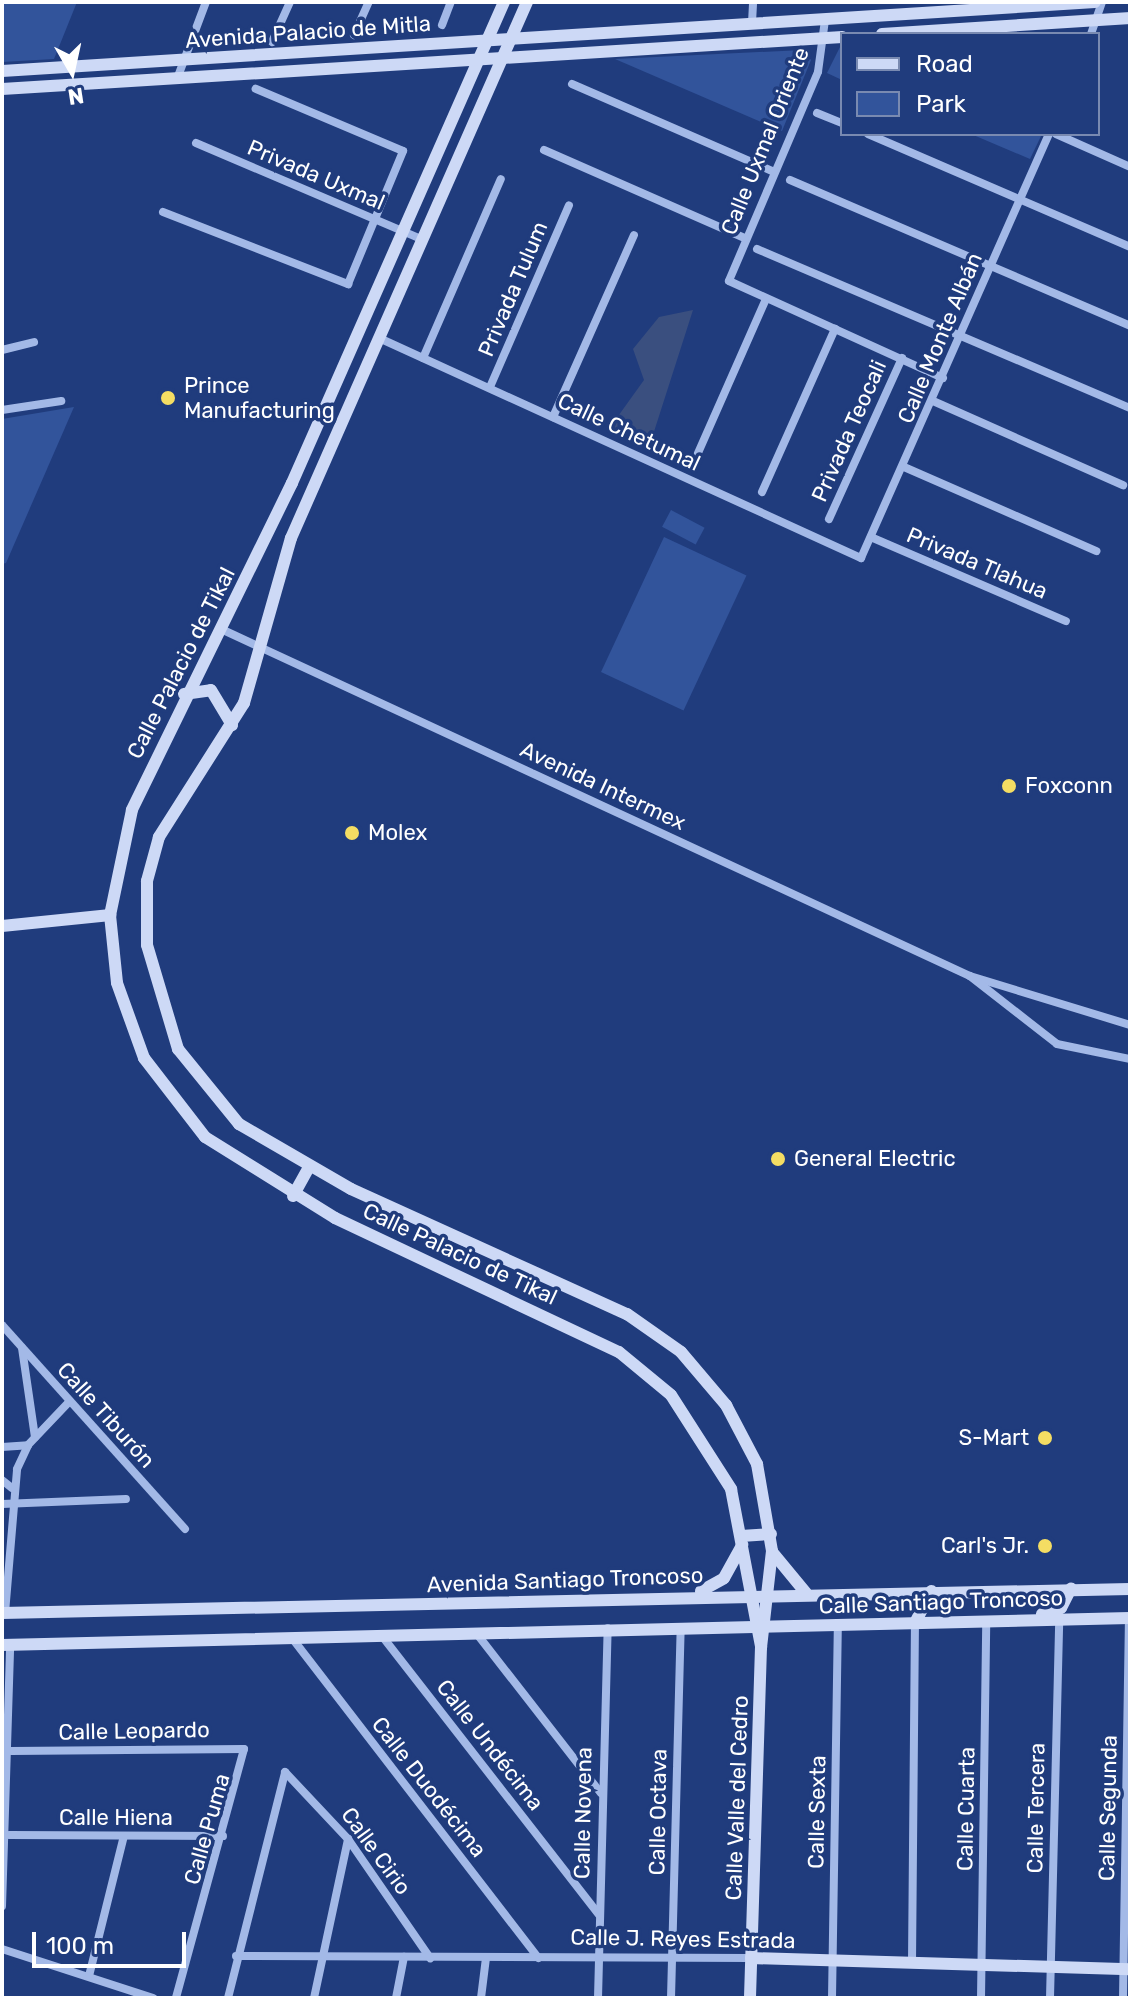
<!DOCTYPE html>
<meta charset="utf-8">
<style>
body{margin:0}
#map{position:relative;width:1132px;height:2000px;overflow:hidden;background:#203c7d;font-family:Rubik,sans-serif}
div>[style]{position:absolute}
.green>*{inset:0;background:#32549b;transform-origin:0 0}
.water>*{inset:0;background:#3a4f7f}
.street>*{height:8px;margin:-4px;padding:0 4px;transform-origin:4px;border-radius:4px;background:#a3b9e7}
.secondary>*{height:12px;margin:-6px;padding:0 6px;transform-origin:6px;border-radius:6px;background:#cdd9f6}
.dots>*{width:22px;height:22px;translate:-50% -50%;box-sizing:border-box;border:4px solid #203c7d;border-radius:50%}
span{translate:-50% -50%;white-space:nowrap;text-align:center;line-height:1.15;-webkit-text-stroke:7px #203c7d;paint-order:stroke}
.street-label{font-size:22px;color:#fff}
.poi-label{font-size:22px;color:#fff}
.left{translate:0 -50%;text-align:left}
.right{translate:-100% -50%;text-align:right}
.frame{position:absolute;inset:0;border:4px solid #fff;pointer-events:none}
.legend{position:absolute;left:840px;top:32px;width:260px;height:104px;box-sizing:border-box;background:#203c7d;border:2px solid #798ab1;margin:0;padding:10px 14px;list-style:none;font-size:24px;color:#fff}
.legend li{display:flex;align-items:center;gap:16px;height:40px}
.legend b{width:40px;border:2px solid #798ab1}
.north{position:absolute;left:32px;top:32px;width:80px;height:80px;-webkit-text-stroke:6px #203c7d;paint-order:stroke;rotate:171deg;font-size:22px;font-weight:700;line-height:32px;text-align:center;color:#fff}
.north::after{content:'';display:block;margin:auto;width:28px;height:36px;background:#fff;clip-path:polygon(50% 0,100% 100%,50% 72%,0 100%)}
.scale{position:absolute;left:32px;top:1932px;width:154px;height:36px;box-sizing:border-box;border:4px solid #fff;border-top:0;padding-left:10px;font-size:24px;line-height:28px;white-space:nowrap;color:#fff;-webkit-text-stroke:6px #203c7d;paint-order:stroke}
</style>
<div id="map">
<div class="green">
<i style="clip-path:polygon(2px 2px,77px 2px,54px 59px,2px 62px)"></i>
<i style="clip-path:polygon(842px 43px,842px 80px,827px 73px)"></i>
<i style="clip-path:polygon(803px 50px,811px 60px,782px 131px,615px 59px)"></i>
<i style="clip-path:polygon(971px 134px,1042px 134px,1030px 159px)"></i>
<i style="clip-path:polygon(74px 407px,6px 563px,2px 564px,2px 419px)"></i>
<i style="left:671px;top:510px;width:38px;height:19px;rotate:28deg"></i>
<i style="left:664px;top:537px;width:91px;height:149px;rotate:25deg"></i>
</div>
<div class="water">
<i style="clip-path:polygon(693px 310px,651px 441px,611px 426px,644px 380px,633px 349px,659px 317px)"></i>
</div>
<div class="street">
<i style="left:825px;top:20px;width:52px;rotate:97.7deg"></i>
<i style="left:818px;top:72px;width:227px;rotate:113.1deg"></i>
<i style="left:729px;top:281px;width:235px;rotate:24.4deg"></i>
<i style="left:752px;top:23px;width:21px;rotate:-87deg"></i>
<i style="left:442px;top:25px;width:25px;rotate:-69deg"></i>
<i style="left:1091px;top:34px;width:34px;rotate:-71deg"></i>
<i style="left:354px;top:35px;width:36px;rotate:-66deg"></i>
<i style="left:272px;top:42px;width:44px;rotate:-65.8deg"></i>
<i style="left:177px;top:79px;width:82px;rotate:-69.4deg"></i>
<i style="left:572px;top:84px;width:220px;rotate:23.5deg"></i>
<i style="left:817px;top:113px;width:27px;rotate:22deg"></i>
<i style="left:868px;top:134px;width:285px;rotate:23.3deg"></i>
<i style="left:1056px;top:134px;width:81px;rotate:24deg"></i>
<i style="left:196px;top:143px;width:247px;rotate:23.1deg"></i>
<i style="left:544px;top:150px;width:219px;rotate:23.7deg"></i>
<i style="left:790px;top:180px;width:370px;rotate:23.2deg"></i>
<i style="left:163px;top:212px;width:199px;rotate:21.3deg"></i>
<i style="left:348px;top:284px;width:144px;rotate:-67.5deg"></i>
<i style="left:403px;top:151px;width:160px;rotate:-157.1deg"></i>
<i style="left:757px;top:249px;width:405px;rotate:23.1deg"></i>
<i style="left:379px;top:338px;width:530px;rotate:24.53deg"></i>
<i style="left:861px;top:558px;width:464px;rotate:-66.1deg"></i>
<i style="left:2px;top:350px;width:33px;rotate:-14deg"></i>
<i style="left:423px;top:358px;width:195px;rotate:-66.5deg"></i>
<i style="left:490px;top:387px;width:198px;rotate:-66.5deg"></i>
<i style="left:933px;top:401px;width:208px;rotate:23.9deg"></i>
<i style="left:2px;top:410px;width:60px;rotate:-8.7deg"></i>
<i style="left:553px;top:417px;width:199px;rotate:-66deg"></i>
<i style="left:698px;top:453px;width:168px;rotate:-66.2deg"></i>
<i style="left:904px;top:467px;width:210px;rotate:23.6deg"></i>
<i style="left:762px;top:492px;width:179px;rotate:-65.9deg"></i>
<i style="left:829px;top:519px;width:177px;rotate:-65.6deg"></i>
<i style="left:873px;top:538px;width:210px;rotate:23.3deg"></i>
<i style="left:221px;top:629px;width:825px;rotate:24.86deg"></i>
<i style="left:970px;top:976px;width:167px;rotate:17deg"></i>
<i style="left:970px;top:976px;width:110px;rotate:38deg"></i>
<i style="left:1057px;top:1044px;width:75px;rotate:11.6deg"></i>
<i style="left:2px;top:1325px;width:274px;rotate:48.1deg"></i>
<i style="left:22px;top:1348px;width:90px;rotate:81.7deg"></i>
<i style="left:2px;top:1447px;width:26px;rotate:-4deg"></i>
<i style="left:2px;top:1480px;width:13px;rotate:39deg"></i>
<i style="left:2px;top:1504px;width:124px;rotate:-2.3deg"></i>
<i style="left:5px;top:1613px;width:144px;rotate:-85.2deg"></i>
<i style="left:17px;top:1469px;width:26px;rotate:-65deg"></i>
<i style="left:28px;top:1445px;width:59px;rotate:-46.4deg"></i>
<i style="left:477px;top:1634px;width:202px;rotate:52.1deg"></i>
<i style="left:382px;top:1636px;width:353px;rotate:52.1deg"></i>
<i style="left:292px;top:1638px;width:404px;rotate:52.4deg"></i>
<i style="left:11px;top:1751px;width:233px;rotate:-0.5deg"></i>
<i style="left:244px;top:1749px;width:258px;rotate:105.3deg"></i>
<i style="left:9px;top:1835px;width:214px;rotate:0.3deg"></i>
<i style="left:2px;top:1906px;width:261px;rotate:-88.2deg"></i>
<i style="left:2px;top:1949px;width:159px;rotate:18deg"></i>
<i style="left:236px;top:1956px;width:515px;rotate:0.22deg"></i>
<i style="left:912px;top:1962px;width:339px;rotate:-89.5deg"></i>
<i style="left:89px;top:1976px;width:144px;rotate:-76deg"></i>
<i style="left:228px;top:1998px;width:233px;rotate:-75.8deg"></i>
<i style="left:285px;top:1772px;width:92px;rotate:46.8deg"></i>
<i style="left:348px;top:1839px;width:145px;rotate:55.4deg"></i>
<i style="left:314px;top:1998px;width:163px;rotate:-77.9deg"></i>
<i style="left:396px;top:1998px;width:42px;rotate:-79deg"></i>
<i style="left:481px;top:1998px;width:40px;rotate:-82.9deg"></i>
<i style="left:598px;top:1998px;width:370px;rotate:-88.5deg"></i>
<i style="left:671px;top:1998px;width:371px;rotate:-88.5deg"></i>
<i style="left:832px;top:1998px;width:372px;rotate:-89.1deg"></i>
<i style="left:981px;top:1998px;width:377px;rotate:-89.2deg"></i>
<i style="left:1050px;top:1998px;width:379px;rotate:-88.6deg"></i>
<i style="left:1123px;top:1998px;width:380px;rotate:-89.1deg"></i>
</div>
<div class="secondary">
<i style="left:504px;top:2px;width:526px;rotate:113.79deg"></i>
<i style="left:292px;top:483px;width:364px;rotate:116.1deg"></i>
<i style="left:132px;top:810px;width:107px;rotate:101.8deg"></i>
<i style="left:110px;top:915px;width:68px;rotate:84.1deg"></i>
<i style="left:117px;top:983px;width:80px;rotate:70.2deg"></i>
<i style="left:144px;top:1058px;width:100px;rotate:52.3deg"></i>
<i style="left:205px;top:1137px;width:153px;rotate:31.9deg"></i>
<i style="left:335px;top:1218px;width:314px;rotate:25.3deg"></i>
<i style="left:619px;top:1352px;width:67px;rotate:39.6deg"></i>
<i style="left:671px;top:1395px;width:112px;rotate:57.4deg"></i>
<i style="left:731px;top:1489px;width:161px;rotate:79.2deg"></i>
<i style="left:527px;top:2px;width:586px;rotate:113.76deg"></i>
<i style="left:291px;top:538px;width:172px;rotate:105.9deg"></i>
<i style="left:244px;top:703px;width:159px;rotate:122.4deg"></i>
<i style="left:159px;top:837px;width:46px;rotate:105.3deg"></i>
<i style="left:147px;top:881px;width:64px;rotate:90deg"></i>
<i style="left:147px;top:945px;width:109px;rotate:73.4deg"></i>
<i style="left:178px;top:1049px;width:97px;rotate:50.9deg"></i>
<i style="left:239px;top:1124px;width:129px;rotate:30.1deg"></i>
<i style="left:351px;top:1189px;width:303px;rotate:24.4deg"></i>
<i style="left:627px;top:1314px;width:66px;rotate:35.1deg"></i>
<i style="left:681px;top:1352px;width:70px;rotate:49.7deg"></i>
<i style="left:726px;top:1405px;width:67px;rotate:62.3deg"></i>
<i style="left:757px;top:1464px;width:88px;rotate:80.2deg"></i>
<i style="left:772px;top:1551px;width:97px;rotate:96.5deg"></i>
<i style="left:761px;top:1647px;width:351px;rotate:91.8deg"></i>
<i style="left:882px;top:34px;width:249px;rotate:-3.7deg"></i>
<i style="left:2px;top:71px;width:1095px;rotate:-3.61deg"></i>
<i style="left:2px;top:89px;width:842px;rotate:-3.54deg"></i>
<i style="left:184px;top:694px;width:27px;rotate:-8deg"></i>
<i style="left:211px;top:690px;width:41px;rotate:59deg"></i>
<i style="left:2px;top:926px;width:109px;rotate:-5.8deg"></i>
<i style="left:293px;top:1196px;width:33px;rotate:-61deg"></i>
<i style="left:741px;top:1536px;width:30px;rotate:-4deg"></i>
<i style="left:773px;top:1553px;width:52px;rotate:50.5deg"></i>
<i style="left:701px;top:1591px;width:26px;rotate:-29deg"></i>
<i style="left:724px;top:1578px;width:38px;rotate:-61deg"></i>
<i style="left:2px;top:1613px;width:1128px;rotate:-1.22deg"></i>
<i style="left:1042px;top:1614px;width:20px;rotate:-18deg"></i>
<i style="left:1061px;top:1608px;width:22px;rotate:-63deg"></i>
<i style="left:915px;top:1623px;width:36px;rotate:-63deg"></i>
<i style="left:2px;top:1645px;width:1128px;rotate:-1.37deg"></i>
<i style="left:751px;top:1958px;width:379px;rotate:1.7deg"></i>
</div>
<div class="dots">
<i style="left:168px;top:398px;background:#f4dd63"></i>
<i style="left:1009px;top:786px;background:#f4dd63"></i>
<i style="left:352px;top:833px;background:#f4dd63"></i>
<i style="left:778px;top:1159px;background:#f4dd63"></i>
<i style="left:1045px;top:1438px;background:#f4dd63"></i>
<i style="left:1045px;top:1546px;background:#f4dd63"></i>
</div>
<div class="street-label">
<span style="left:308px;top:32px;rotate:-4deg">Avenida Palacio de Mitla</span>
<span style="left:765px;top:141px;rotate:-68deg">Calle Uxmal Oriente</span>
<span style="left:316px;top:175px;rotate:23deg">Privada Uxmal</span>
<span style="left:513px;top:289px;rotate:-67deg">Privada Tulum</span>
<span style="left:940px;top:338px;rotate:-67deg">Calle Monte Albán</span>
<span style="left:849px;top:431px;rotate:-66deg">Privada Teocali</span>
<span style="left:629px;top:432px;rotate:25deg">Calle Chetumal</span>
<span style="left:977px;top:563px;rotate:23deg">Privada Tlahua</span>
<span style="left:181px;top:663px;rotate:-63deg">Calle Palacio de Tikal</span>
<span style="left:603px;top:786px;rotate:25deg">Avenida Intermex</span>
<span style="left:460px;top:1254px;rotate:25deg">Calle Palacio de Tikal</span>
<span style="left:106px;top:1415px;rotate:48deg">Calle Tiburón</span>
<span style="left:565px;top:1580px;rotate:-2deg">Avenida Santiago Troncoso</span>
<span style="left:941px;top:1602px;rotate:-2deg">Calle Santiago Troncoso</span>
<span style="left:134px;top:1731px;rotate:-1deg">Calle Leopardo</span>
<span style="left:490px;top:1745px;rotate:52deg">Calle Undécima</span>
<span style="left:429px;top:1787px;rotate:52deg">Calle Duodécima</span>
<span style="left:737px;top:1798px;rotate:-88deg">Calle Valle del Cedro</span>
<span style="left:1036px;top:1808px;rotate:-89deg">Calle Tercera</span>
<span style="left:1108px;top:1808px;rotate:-89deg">Calle Segunda</span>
<span style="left:966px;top:1809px;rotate:-89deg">Calle Cuarta</span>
<span style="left:658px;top:1812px;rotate:-89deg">Calle Octava</span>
<span style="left:817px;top:1812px;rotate:-89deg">Calle Sexta</span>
<span style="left:583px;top:1813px;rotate:-89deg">Calle Novena</span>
<span style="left:116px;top:1818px">Calle Hiena</span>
<span style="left:207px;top:1829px;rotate:-74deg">Calle Puma</span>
<span style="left:376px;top:1851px;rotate:54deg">Calle Cirio</span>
<span style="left:683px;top:1939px;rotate:1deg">Calle J. Reyes Estrada</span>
</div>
<div class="poi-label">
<span class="left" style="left:184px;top:398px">Prince<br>Manufacturing</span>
<span class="left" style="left:1025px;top:786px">Foxconn</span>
<span class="left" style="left:368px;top:833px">Molex</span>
<span class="left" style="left:794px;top:1159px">General Electric</span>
<span class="right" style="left:1029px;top:1438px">S-Mart</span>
<span class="right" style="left:1029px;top:1546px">Carl's Jr.</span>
</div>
<div class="frame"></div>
<ul class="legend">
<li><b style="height:10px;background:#cdd9f6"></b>Road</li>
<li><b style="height:22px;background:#32549b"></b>Park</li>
</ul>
<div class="north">N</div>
<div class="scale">100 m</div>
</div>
